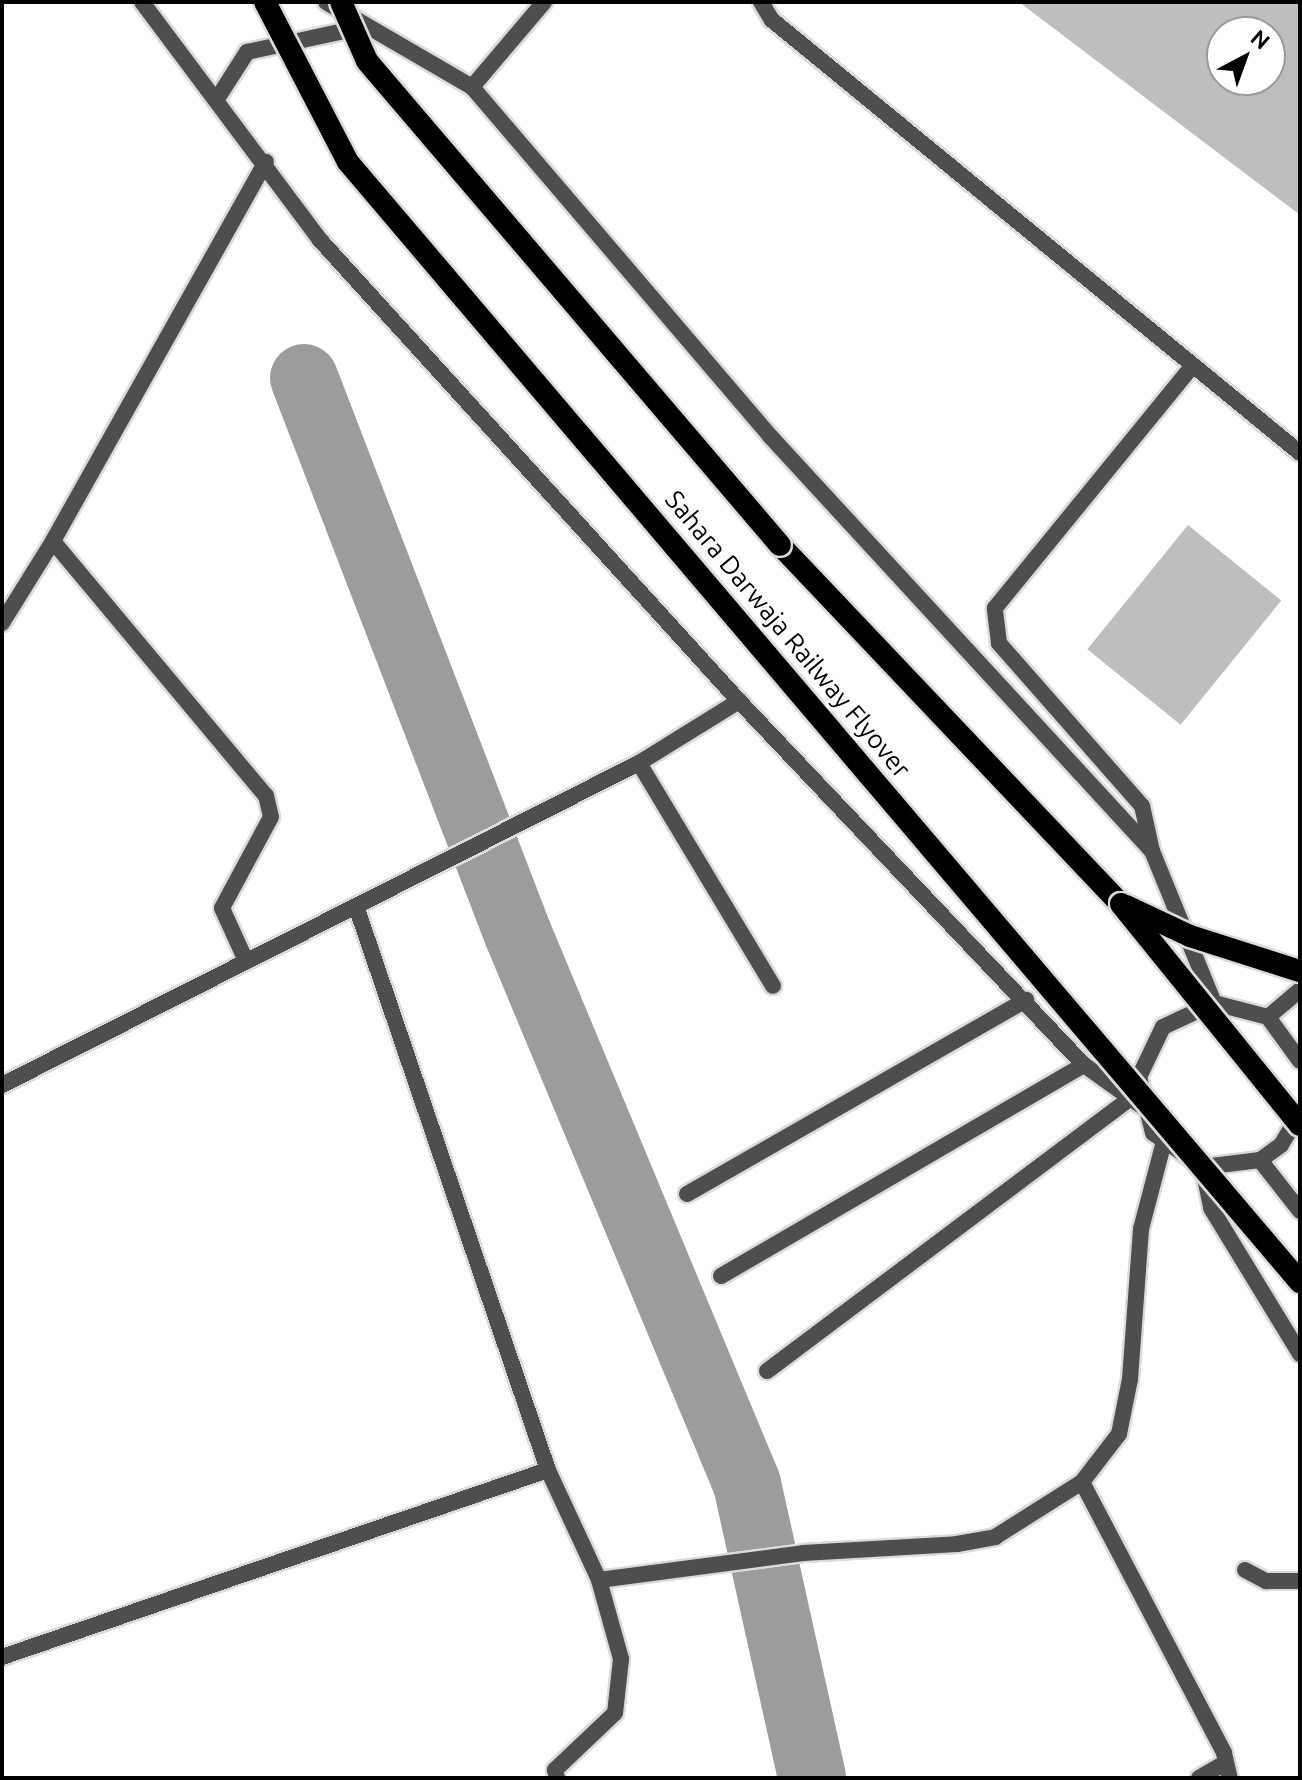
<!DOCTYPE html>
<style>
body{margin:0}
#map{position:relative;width:1302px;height:1780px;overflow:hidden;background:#fff;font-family:Ubuntu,sans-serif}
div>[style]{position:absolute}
.river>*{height:68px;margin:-34px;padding:0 34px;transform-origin:34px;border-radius:34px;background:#9c9c9c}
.building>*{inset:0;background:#bebebe;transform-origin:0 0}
.roads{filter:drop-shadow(2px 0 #dbdbdb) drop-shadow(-2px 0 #dbdbdb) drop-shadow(0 2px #dbdbdb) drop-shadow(0 -2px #dbdbdb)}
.service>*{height:16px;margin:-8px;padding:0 8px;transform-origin:8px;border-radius:8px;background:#4e4e4e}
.minor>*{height:16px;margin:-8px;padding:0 8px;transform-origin:8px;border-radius:8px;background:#4e4e4e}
.tertiary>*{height:16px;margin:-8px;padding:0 8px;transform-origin:8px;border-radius:8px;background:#4e4e4e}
.trunk>*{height:22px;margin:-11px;padding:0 11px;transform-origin:11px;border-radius:11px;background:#000}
.bridges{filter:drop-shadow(2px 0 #dbdbdb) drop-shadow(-2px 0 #dbdbdb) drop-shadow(0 2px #dbdbdb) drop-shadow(0 -2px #dbdbdb)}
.trunk-bridge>*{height:22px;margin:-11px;padding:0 11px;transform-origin:11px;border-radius:11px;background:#000}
span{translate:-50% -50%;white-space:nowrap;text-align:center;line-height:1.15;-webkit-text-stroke:7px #fff;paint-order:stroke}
.street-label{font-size:26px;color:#000}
.frame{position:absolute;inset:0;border:4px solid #000;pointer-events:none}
.north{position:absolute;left:1206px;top:16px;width:80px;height:80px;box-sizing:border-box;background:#fff;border:2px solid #999;border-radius:50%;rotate:41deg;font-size:22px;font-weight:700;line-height:32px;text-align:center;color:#000}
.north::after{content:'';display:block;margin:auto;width:28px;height:36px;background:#000;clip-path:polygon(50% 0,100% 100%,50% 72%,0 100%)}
</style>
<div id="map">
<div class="river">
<i style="left:304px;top:378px;width:596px;rotate:68.95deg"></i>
<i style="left:518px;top:934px;width:596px;rotate:67.39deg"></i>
<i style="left:747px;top:1484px;width:301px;rotate:77.5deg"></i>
</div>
<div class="building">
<i style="clip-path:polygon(evenodd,1019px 2px,1300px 2px,1300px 215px,1019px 2px,1222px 32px,1270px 32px,1270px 80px,1222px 80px,1222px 32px)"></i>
<i style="left:1188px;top:525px;width:120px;height:160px;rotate:39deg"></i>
</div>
<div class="roads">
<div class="service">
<i style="left:761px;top:2px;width:21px;rotate:59deg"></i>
<i style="left:772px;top:20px;width:683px;rotate:39.35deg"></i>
<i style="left:472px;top:87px;width:111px;rotate:-49.7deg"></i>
<i style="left:2px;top:623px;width:97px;rotate:-58.1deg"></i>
<i style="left:1152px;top:851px;width:46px;rotate:-102.5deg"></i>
<i style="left:1142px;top:806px;width:217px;rotate:-131.3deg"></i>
<i style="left:999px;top:643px;width:35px;rotate:-97deg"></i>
<i style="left:995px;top:608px;width:313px;rotate:-50.8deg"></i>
<i style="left:246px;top:961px;width:58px;rotate:-114.4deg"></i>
<i style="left:222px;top:908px;width:103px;rotate:-61.7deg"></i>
<i style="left:271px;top:817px;width:22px;rotate:-103deg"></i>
<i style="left:266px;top:796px;width:332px;rotate:-129.9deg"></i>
<i style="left:53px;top:541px;width:435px;rotate:-60.7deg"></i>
<i style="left:1260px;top:1160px;width:65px;rotate:51.9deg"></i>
<i style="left:1245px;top:1570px;width:24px;rotate:28deg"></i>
<i style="left:1266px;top:1581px;width:34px"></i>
</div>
<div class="minor">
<i style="left:639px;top:763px;width:260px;rotate:59deg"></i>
<i style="left:356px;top:906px;width:596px;rotate:71.2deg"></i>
<i style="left:548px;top:1470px;width:121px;rotate:65.1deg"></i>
<i style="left:599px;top:1580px;width:82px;rotate:74.4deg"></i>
<i style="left:621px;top:1659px;width:54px;rotate:96.3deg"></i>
<i style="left:615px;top:1713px;width:83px;rotate:136.5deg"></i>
<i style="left:555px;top:1770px;width:8px;rotate:76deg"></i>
<i style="left:2px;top:1085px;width:714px;rotate:-26.82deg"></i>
<i style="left:639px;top:763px;width:118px;rotate:-31.8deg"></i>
<i style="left:687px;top:1194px;width:391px;rotate:-29.8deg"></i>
<i style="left:721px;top:1276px;width:420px;rotate:-30.2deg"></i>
<i style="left:767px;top:1371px;width:455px;rotate:-36.9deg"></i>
<i style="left:1082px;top:1482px;width:306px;rotate:62.3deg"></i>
<i style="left:1224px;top:1753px;width:26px;rotate:77deg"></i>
<i style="left:599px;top:1580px;width:206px;rotate:-7.5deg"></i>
<i style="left:803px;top:1553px;width:154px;rotate:-3.3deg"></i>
<i style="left:957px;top:1544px;width:39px;rotate:-10deg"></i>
<i style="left:995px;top:1537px;width:103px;rotate:-32.3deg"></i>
<i style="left:1082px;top:1482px;width:61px;rotate:-52.4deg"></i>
<i style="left:1119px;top:1434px;width:56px;rotate:-78.7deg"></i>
<i style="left:1130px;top:1379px;width:150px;rotate:-85.8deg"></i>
<i style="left:1141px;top:1229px;width:87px;rotate:-75.3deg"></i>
<i style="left:2px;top:1657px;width:577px;rotate:-18.91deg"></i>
<i style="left:1199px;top:1778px;width:28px;rotate:-30deg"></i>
</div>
<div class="tertiary">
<i style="left:142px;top:2px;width:297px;rotate:53.2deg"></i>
<i style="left:320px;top:240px;width:623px;rotate:47.73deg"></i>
<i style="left:739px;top:701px;width:502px;rotate:46.54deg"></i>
<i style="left:1084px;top:1065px;width:69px;rotate:35.5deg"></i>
<i style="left:326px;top:2px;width:169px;rotate:30.2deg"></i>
<i style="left:472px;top:87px;width:459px;rotate:49.5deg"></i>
<i style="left:770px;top:436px;width:564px;rotate:47.37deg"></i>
<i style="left:1152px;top:851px;width:164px;rotate:67.8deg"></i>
<i style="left:217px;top:99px;width:56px;rotate:-57.4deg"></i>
<i style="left:247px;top:52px;width:119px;rotate:-12.2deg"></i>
<i style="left:1268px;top:1017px;width:42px;rotate:-40.2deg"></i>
<i style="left:1299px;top:1115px;width:35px;rotate:121deg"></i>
<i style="left:1281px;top:1145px;width:26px;rotate:144deg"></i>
<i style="left:1260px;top:1160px;width:57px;rotate:173deg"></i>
<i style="left:1203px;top:1167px;width:60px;rotate:-145.8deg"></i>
<i style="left:1153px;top:1133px;width:58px;rotate:-104deg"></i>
<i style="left:1139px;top:1077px;width:55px;rotate:-64.4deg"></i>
<i style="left:1163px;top:1027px;width:56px;rotate:-25.2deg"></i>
<i style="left:1214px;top:1003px;width:56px;rotate:14.5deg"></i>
<i style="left:1268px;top:1017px;width:54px;rotate:54deg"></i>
<i style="left:1203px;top:1169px;width:40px;rotate:78deg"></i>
<i style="left:1211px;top:1208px;width:171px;rotate:58.6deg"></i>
</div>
<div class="trunk">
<i style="left:780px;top:545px;width:495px;rotate:46.5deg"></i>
</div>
</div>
<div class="bridges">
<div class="trunk-bridge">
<i style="left:265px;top:2px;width:180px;rotate:62.6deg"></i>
<i style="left:348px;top:162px;width:1470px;rotate:49.64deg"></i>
<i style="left:341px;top:2px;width:64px;rotate:66.2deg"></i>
<i style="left:367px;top:61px;width:636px;rotate:49.53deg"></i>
<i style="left:1121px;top:904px;width:284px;rotate:51deg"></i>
<i style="left:1126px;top:906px;width:71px;rotate:25.1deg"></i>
<i style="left:1190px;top:936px;width:115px;rotate:17.7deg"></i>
</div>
</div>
<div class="street-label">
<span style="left:788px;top:634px;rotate:50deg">Sahara Darwaja Railway Flyover</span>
</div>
<div class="frame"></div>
<div class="north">N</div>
</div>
